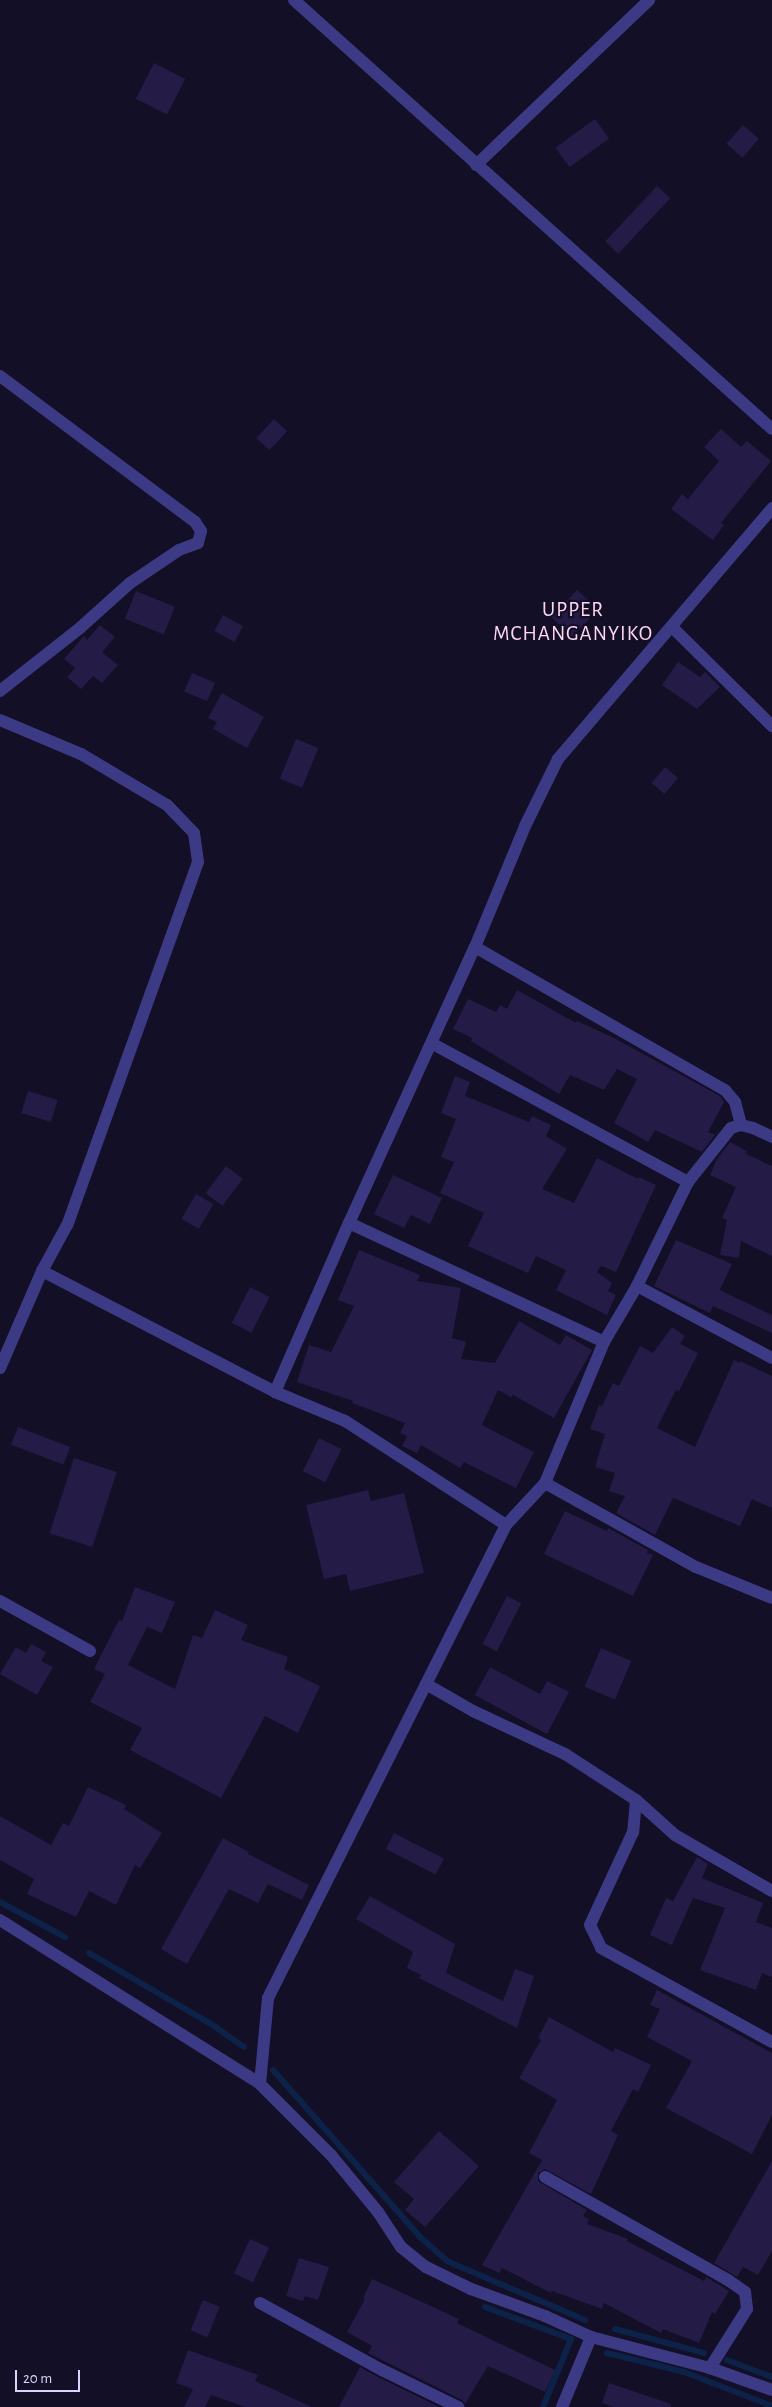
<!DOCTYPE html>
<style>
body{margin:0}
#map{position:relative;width:772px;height:2407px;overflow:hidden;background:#130f26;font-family:"Alegreya Sans",sans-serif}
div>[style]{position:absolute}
.stream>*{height:6px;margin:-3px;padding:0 3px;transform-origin:3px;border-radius:3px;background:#0c2248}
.building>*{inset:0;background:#241b47;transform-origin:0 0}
.lane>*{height:12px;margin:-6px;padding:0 6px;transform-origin:6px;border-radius:6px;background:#3d3a85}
.street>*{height:12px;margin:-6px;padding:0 6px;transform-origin:6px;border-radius:6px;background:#3d3a85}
span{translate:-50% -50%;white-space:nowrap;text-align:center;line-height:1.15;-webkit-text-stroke:4.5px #130f26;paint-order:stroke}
.quarter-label{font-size:21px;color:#ffd6f0;letter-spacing:1px}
.scale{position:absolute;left:15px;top:2370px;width:65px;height:22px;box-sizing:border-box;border:2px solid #d9d4ff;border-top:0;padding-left:6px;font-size:15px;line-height:18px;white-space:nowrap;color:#d9d4ff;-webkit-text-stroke:4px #130f26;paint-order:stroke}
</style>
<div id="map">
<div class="stream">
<i style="left:0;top:1902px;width:74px;rotate:28.3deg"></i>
<i style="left:89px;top:1953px;width:141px;rotate:30.2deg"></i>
<i style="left:211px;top:2024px;width:40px;rotate:34.9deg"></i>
<i style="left:273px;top:2070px;width:222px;rotate:48.6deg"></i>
<i style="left:420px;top:2237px;width:38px;rotate:41deg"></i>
<i style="left:449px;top:2262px;width:148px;rotate:23.1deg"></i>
<i style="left:485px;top:2307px;width:92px;rotate:20.4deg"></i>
<i style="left:571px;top:2339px;width:74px;rotate:112.4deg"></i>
<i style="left:615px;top:2329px;width:92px;rotate:15.1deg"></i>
<i style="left:607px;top:2353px;width:79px;rotate:13.9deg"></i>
<i style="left:684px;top:2372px;width:94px;rotate:21.1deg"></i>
<i style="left:727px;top:2360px;width:48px;rotate:20.7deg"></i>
</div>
<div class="building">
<i style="left:154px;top:63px;width:35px;height:40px;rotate:27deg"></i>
<i style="left:595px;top:119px;width:24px;height:49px;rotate:54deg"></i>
<i style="left:743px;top:125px;width:21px;height:25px;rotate:41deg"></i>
<i style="left:657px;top:186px;width:18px;height:76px;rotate:43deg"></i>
<i style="left:274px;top:419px;width:18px;height:26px;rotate:43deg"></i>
<i style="clip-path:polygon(721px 429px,741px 447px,747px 441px,771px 461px,721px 523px,724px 525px,713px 540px,671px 509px,682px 494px,688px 499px,719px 461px,704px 447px)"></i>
<i style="clip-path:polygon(577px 590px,590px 602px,583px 609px,591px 617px,572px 637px,551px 617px)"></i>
<i style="left:136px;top:591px;width:42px;height:30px;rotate:22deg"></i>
<i style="left:223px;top:615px;width:23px;height:18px;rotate:29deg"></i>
<i style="clip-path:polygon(100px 625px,115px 637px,102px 652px,118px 665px,102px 683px,93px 676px,81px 689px,67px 677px,75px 668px,64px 659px,84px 636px,87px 640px)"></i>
<i style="clip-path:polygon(678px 662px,700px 677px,705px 672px,720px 687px,697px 709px,662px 685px)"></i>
<i style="left:192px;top:673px;width:25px;height:20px;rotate:23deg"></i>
<i style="clip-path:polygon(222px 693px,264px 717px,247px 748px,213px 729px,217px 722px,208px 718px)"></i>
<i style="left:296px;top:739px;width:24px;height:43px;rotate:22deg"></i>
<i style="left:665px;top:767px;width:17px;height:21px;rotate:40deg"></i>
<i style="clip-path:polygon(517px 990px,576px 1023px,577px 1021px,612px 1037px,720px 1096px,724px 1102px,708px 1132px,715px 1135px,702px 1152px,655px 1130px,648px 1142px,614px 1123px,637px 1079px,617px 1069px,604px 1090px,570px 1075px,559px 1094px,471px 1041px,472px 1038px,453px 1029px,468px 999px,496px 1012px,500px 1005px,507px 1009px)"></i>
<i style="clip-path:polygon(455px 1076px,470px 1082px,465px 1096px,529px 1122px,532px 1116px,551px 1125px,546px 1136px,567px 1149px,542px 1189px,574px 1203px,597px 1158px,638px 1179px,639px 1177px,656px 1185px,616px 1272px,601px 1266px,597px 1272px,612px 1283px,608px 1291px,616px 1295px,607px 1315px,556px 1290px,566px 1270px,536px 1256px,528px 1273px,468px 1246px,484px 1213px,440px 1193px,454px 1162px,441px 1157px,456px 1119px,441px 1113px)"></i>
<i style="left:28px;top:1091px;width:31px;height:23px;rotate:17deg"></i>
<i style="clip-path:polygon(730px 1142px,747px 1151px,746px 1154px,772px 1166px,772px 1256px,741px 1241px,739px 1258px,720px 1255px,727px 1220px,722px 1218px,736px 1187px,710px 1175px,717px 1159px)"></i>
<i style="left:226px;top:1166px;width:21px;height:34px;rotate:37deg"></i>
<i style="clip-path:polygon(393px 1175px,442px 1198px,430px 1224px,411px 1215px,404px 1228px,374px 1214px)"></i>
<i style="left:196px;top:1194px;width:20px;height:29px;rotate:30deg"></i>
<i style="clip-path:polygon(676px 1240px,732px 1264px,720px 1290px,772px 1315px,772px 1333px,713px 1306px,710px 1313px,654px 1286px)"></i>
<i style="clip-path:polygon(359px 1250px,420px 1275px,417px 1281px,461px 1288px,452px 1338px,466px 1342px,461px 1359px,495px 1363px,519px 1321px,560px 1345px,566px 1335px,592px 1350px,554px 1418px,513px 1395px,511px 1397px,498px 1390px,482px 1425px,534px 1452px,516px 1488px,464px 1462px,460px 1468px,421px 1445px,417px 1453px,402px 1446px,407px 1436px,400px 1433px,405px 1423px,352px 1403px,353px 1401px,297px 1382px,309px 1345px,331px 1352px,354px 1306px,338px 1300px)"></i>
<i style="left:250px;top:1287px;width:22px;height:40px;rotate:27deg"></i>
<i style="clip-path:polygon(672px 1327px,685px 1336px,680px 1344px,698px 1353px,679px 1391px,676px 1390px,657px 1428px,695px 1447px,734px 1360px,740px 1363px,740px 1361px,772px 1376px,772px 1508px,752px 1499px,740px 1526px,673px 1498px,655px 1535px,616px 1513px,625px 1496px,609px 1491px,615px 1473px,595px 1467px,605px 1434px,590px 1429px,599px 1405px,602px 1406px,613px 1383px,619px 1386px,640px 1346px,653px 1353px)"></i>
<i style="left:18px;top:1427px;width:56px;height:19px;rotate:21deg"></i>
<i style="left:319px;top:1438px;width:25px;height:37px;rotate:26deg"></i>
<i style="left:74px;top:1458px;width:45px;height:79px;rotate:18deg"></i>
<i style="clip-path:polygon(368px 1490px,371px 1501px,404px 1493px,424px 1573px,350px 1591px,346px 1574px,324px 1579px,306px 1505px)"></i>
<i style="clip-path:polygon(565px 1511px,607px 1531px,608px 1528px,648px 1550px,647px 1553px,653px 1555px,633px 1596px,544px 1554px)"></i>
<i style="clip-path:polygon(135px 1587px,175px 1602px,162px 1633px,147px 1627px,128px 1665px,175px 1689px,193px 1635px,202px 1638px,215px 1610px,248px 1625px,241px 1640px,288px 1657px,284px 1669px,320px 1686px,298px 1733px,265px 1716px,221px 1798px,130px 1750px,142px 1728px,90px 1702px,105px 1674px,94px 1669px,119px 1620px,122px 1621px)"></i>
<i style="left:507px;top:1596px;width:16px;height:54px;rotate:27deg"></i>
<i style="clip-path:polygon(31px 1644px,46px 1652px,41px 1661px,53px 1667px,37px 1695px,0 1674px,16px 1647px,26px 1653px)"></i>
<i style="left:601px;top:1648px;width:33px;height:42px;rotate:23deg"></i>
<i style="clip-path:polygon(490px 1667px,540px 1694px,547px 1681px,569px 1692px,547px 1734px,475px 1695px)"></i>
<i style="clip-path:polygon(88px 1787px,126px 1805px,124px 1809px,162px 1833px,140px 1868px,135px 1865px,116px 1905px,89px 1891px,76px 1917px,27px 1894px,34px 1879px,0 1860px,0 1816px,51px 1845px,63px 1823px,69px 1826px)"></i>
<i style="left:394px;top:1833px;width:56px;height:18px;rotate:27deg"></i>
<i style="clip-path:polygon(223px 1838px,249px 1852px,248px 1854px,309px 1885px,302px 1900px,268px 1884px,258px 1903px,229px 1889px,187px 1964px,161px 1949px)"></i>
<i style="clip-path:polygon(697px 1857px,708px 1864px,702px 1878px,763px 1903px,756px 1922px,772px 1928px,772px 1977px,762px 1973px,756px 1990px,700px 1970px,725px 1908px,693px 1898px,672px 1945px,650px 1935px,666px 1898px,673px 1901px)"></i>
<i style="clip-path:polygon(370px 1896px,455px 1944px,446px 1973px,503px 2001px,515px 1969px,534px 1976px,517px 2028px,419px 1978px,421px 1975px,407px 1968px,413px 1952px,356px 1919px)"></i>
<i style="clip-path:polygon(657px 1990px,772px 2053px,772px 2115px,752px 2154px,666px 2108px,692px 2061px,647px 2037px,660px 2009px,650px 2005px)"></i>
<i style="clip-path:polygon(549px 2017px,613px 2052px,615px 2048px,651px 2065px,638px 2092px,633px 2089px,611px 2131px,618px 2135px,591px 2194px,545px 2169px,538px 2173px,538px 2181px,587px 2210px,583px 2216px,589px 2219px,587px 2224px,628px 2239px,627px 2241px,696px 2277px,704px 2281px,706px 2277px,729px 2291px,715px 2314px,712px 2312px,699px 2343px,663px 2329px,661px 2333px,604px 2303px,602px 2309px,552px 2291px,551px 2293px,502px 2268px,499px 2273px,482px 2265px,542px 2160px,529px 2153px,557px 2100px,519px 2078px,541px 2040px,538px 2038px)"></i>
<i style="clip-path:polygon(439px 2131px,479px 2166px,425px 2227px,405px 2210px,414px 2199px,394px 2182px)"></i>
<i style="clip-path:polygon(772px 2161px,772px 2251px,758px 2275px,743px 2267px,737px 2277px,714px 2263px)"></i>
<i style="left:250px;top:2239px;width:21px;height:38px;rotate:25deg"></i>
<i style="clip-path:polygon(299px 2258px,329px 2267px,318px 2300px,305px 2296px,303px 2301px,286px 2296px)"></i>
<i style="clip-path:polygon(372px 2279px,459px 2319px,457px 2323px,555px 2370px,545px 2392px,488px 2366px,465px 2404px,462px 2400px,368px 2353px,372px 2346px,347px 2332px,365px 2299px,363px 2298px)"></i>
<i style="left:203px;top:2300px;width:18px;height:33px;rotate:22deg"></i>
<i style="clip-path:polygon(188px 2350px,258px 2375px,255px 2381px,312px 2407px,245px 2407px,211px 2395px,205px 2407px,184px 2407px,193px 2389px,176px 2383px)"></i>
<i style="clip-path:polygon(360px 2367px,378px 2377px,439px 2407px,339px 2407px)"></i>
<i style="clip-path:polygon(609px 2383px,671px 2404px,671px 2407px,614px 2407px,602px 2403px)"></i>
</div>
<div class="lane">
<i style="left:0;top:1601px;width:103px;rotate:29.1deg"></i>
</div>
<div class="street">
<i style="left:294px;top:0;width:642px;rotate:41.91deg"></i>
<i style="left:476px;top:165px;width:239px;rotate:-43.6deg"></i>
<i style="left:0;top:376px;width:244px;rotate:36.8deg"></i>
<i style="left:195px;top:522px;width:11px;rotate:56deg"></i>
<i style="left:201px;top:531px;width:12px;rotate:104deg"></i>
<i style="left:198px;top:543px;width:20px;rotate:160deg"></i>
<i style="left:179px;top:550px;width:59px;rotate:146deg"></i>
<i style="left:130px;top:583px;width:67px;rotate:138deg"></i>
<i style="left:80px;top:628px;width:102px;rotate:141.8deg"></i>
<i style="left:672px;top:627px;width:141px;rotate:44.7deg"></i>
<i style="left:0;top:720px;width:88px;rotate:22.8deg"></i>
<i style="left:81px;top:754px;width:100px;rotate:30.7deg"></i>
<i style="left:167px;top:805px;width:39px;rotate:46deg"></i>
<i style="left:194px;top:833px;width:29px;rotate:82deg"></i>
<i style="left:198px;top:862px;width:386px;rotate:109.8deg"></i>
<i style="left:67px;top:1225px;width:52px;rotate:118.5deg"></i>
<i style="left:42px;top:1271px;width:106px;rotate:113.4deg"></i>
<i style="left:475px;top:947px;width:288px;rotate:29.8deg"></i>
<i style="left:725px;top:1090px;width:16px;rotate:50deg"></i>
<i style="left:735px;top:1102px;width:24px;rotate:75deg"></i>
<i style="left:433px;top:1044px;width:290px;rotate:28.4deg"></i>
<i style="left:688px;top:1182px;width:69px;rotate:-51.5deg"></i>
<i style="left:731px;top:1128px;width:10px;rotate:-17deg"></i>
<i style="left:741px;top:1125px;width:12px;rotate:14deg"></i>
<i style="left:753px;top:1128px;width:21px;rotate:25deg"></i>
<i style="left:349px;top:1223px;width:281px;rotate:25deg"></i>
<i style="left:42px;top:1271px;width:263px;rotate:27.4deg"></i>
<i style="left:637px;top:1286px;width:153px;rotate:28.1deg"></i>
<i style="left:545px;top:1483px;width:153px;rotate:-67.3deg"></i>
<i style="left:604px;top:1342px;width:65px;rotate:-59.5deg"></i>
<i style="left:637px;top:1286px;width:116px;rotate:-63.9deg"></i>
<i style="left:506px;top:1525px;width:192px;rotate:-147.1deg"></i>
<i style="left:345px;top:1421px;width:76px;rotate:-157.5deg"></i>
<i style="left:275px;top:1392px;width:184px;rotate:-66.4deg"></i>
<i style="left:349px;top:1223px;width:303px;rotate:-65.5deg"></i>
<i style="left:475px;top:947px;width:131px;rotate:-67.5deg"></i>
<i style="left:525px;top:826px;width:75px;rotate:-63.8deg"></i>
<i style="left:558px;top:759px;width:330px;rotate:-49.5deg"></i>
<i style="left:426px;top:1684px;width:54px;rotate:29.9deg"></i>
<i style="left:473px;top:1711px;width:102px;rotate:25.1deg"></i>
<i style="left:565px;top:1754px;width:85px;rotate:32.9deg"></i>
<i style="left:636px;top:1800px;width:32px;rotate:95deg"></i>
<i style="left:633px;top:1832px;width:102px;rotate:114.8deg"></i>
<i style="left:590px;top:1925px;width:25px;rotate:64deg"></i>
<i style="left:601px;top:1948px;width:195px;rotate:28.8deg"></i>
<i style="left:636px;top:1800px;width:52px;rotate:41.9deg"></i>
<i style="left:675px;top:1835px;width:112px;rotate:30deg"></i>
<i style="left:0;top:1920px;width:307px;rotate:32.2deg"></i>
<i style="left:260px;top:2084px;width:100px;rotate:45deg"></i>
<i style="left:331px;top:2155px;width:74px;rotate:50.5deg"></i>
<i style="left:378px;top:2212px;width:42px;rotate:56.7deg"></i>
<i style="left:401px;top:2247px;width:32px;rotate:39deg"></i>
<i style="left:426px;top:2267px;width:50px;rotate:26.1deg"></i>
<i style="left:471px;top:2289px;width:79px;rotate:20deg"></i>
<i style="left:545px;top:2316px;width:51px;rotate:24.5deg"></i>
<i style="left:591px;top:2337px;width:123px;rotate:14.6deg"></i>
<i style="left:710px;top:2368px;width:66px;rotate:19.5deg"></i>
<i style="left:260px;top:2084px;width:86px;rotate:-84.7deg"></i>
<i style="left:268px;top:1998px;width:530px;rotate:-63.29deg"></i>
<i style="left:506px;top:1525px;width:57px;rotate:-47.1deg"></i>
<i style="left:545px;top:1483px;width:173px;rotate:29.1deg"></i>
<i style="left:696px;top:1567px;width:82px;rotate:22.2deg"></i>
<i style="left:545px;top:2177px;width:210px;rotate:29.4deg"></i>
<i style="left:728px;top:2280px;width:21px;rotate:35deg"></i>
<i style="left:745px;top:2292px;width:17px;rotate:83deg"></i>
<i style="left:747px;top:2309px;width:70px;rotate:122.1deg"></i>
<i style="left:260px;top:2303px;width:139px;rotate:28.8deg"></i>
<i style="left:382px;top:2370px;width:85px;rotate:26deg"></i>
<i style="left:562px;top:2407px;width:76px;rotate:-67.5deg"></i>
</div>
<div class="quarter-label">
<span style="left:573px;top:622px">UPPER<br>MCHANGANYIKO</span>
</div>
<div class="scale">20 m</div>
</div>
